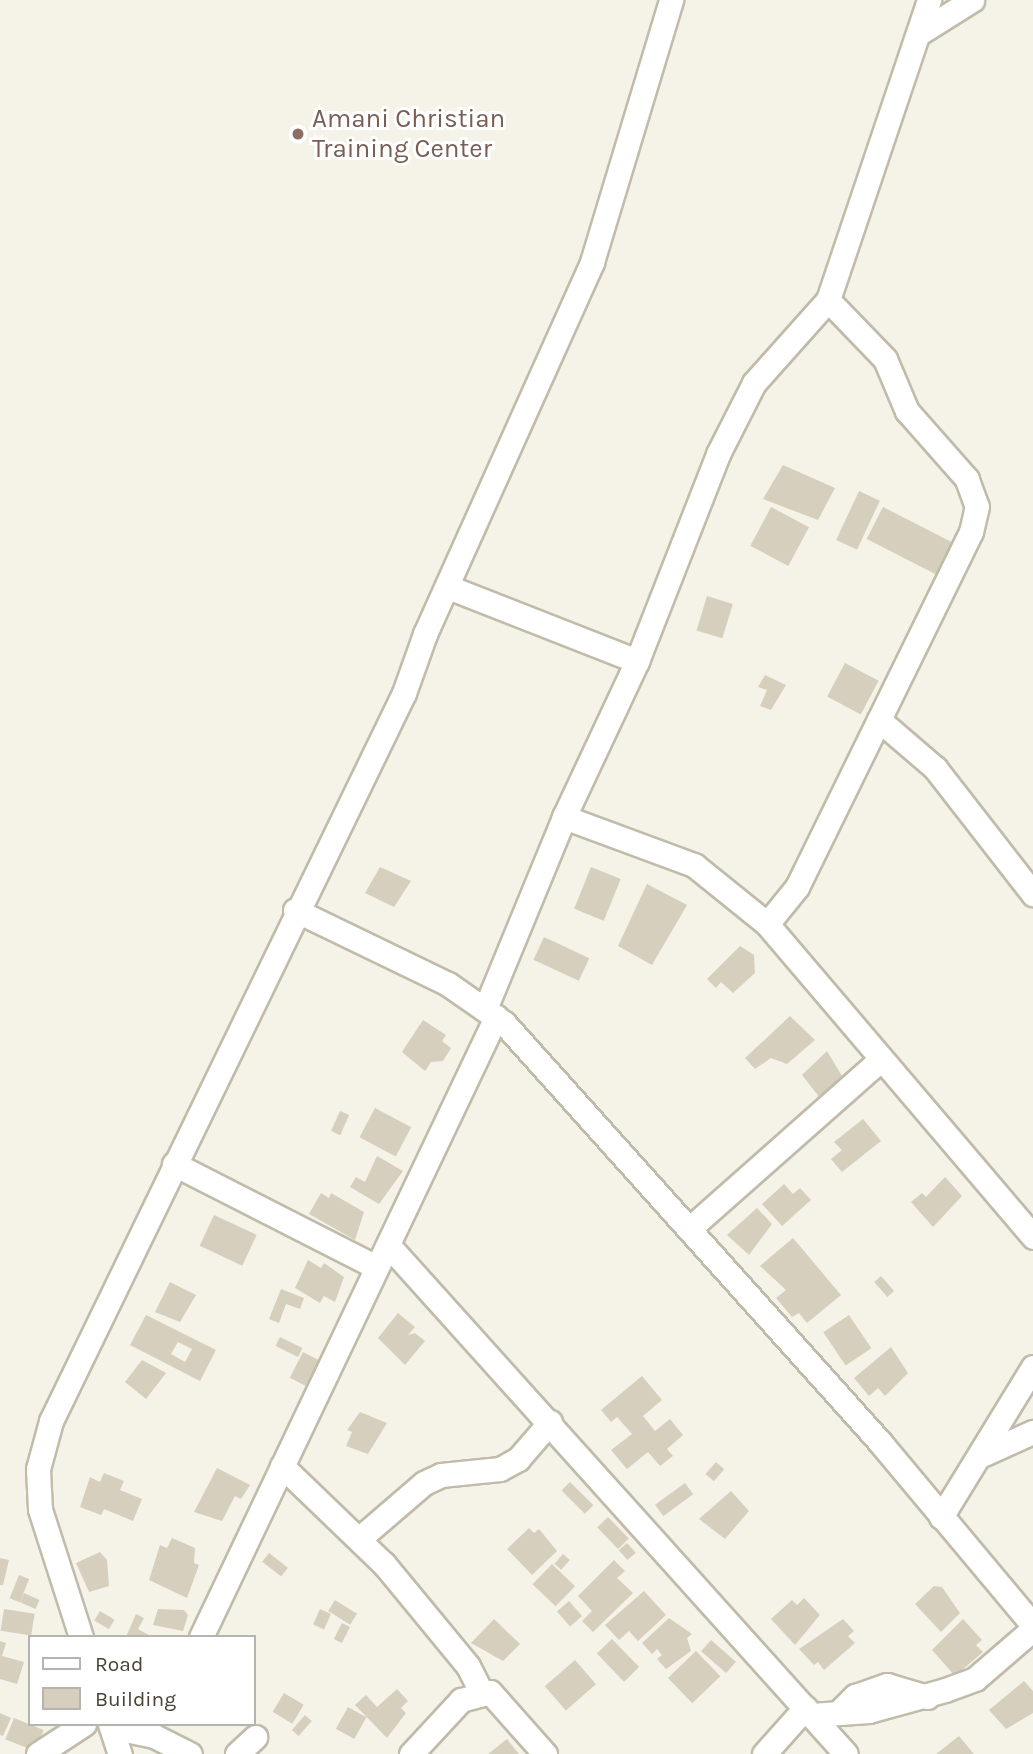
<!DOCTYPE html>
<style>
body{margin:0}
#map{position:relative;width:1033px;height:1754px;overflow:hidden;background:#f5f2e8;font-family:Karla,sans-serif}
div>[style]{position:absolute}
.building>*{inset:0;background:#d7cfbd;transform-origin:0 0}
.roads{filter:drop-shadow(2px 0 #c1bbaa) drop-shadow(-2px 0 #c1bbaa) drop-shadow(0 2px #c1bbaa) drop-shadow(0 -2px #c1bbaa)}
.minor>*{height:23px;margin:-11.5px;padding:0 11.5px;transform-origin:11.5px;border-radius:11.5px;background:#fff}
.dots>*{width:19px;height:19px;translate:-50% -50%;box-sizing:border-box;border:4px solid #fff;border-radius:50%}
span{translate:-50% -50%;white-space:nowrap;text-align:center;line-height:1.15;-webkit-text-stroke:6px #fff;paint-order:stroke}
.education-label{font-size:26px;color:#785e54}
.left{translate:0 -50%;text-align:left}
.legend{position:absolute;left:28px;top:1635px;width:228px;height:91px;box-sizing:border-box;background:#fff;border:2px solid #b6b4af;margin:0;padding:9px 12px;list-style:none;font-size:21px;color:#484336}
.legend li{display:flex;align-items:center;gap:14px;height:35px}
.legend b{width:35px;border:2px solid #b6b4af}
</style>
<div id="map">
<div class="building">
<i style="clip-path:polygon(783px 465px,835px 488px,818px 520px,763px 499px)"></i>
<i style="left:859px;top:491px;width:23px;height:54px;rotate:25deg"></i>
<i style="left:771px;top:507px;width:43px;height:44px;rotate:28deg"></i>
<i style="left:883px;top:507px;width:82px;height:36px;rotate:27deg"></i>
<i style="left:707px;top:596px;width:27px;height:36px;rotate:17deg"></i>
<i style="left:845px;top:663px;width:38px;height:38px;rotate:28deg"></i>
<i style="clip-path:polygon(765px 675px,786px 685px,771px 710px,760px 706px,767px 690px,758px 687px)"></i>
<i style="clip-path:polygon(380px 867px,411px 881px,394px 907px,365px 893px)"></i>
<i style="left:591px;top:867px;width:32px;height:45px;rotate:22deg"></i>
<i style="clip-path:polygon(647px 884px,687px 905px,652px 965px,618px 946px)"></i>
<i style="left:544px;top:937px;width:50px;height:25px;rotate:25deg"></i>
<i style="clip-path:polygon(740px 946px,754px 955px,755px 973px,733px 993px,721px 982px,716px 988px,707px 979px)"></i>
<i style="clip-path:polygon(790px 1016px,815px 1040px,787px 1064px,771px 1058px,755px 1069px,745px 1058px)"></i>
<i style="clip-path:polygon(423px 1020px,446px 1035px,442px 1041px,451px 1048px,443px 1061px,431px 1062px,425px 1071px,402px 1052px)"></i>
<i style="clip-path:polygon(827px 1051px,842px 1076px,835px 1083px,840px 1088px,824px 1103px,802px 1075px)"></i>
<i style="left:375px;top:1108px;width:41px;height:33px;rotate:28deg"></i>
<i style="left:340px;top:1111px;width:10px;height:22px;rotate:24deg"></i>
<i style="clip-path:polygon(863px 1119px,881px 1141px,842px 1172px,831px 1159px,842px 1150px,834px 1142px)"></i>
<i style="clip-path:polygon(377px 1156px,403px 1171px,379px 1204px,350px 1187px,356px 1177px,365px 1182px)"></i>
<i style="clip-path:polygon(945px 1177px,962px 1196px,933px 1227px,911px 1202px,922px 1193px,926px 1197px)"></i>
<i style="clip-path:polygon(784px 1184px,793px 1194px,800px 1188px,811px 1200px,782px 1226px,762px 1204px)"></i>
<i style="clip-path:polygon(321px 1193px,329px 1198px,331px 1193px,364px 1212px,355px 1240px,309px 1214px)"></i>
<i style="clip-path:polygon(757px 1208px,772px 1224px,749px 1255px,727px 1235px)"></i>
<i style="left:214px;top:1215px;width:47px;height:34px;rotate:25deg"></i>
<i style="clip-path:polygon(793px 1238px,841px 1295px,807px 1323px,799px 1313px,792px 1317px,776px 1298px,786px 1290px,760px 1266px)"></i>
<i style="clip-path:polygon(308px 1260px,321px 1268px,324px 1263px,344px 1277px,335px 1302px,324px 1296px,320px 1303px,295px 1288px)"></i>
<i style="left:881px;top:1276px;width:20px;height:9px;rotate:49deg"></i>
<i style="clip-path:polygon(170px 1282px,196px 1295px,180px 1322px,155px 1312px)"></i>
<i style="clip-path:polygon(281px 1289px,304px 1298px,300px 1309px,286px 1304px,279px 1323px,269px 1319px)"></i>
<i style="clip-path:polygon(398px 1313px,415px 1327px,408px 1335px,415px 1333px,425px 1341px,405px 1365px,378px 1338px)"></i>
<i style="clip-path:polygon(evenodd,146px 1315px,216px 1350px,200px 1381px,130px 1345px,146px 1315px,178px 1342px,192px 1349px,185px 1362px,171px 1354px,178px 1342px)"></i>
<i style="left:849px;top:1315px;width:40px;height:31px;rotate:56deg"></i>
<i style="left:280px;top:1337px;width:25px;height:10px;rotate:26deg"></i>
<i style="clip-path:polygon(891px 1347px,908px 1373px,885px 1396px,878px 1388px,869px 1396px,854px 1378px)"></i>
<i style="left:303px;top:1352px;width:18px;height:29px;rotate:27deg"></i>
<i style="clip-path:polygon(142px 1360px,166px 1373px,146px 1399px,125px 1382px)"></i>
<i style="clip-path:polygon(642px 1376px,662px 1400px,643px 1416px,655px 1431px,670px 1419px,683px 1435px,667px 1449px,673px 1456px,660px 1466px,648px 1452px,627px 1469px,611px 1450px,632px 1434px,617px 1417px,611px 1422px,601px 1410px)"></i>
<i style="clip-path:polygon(360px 1412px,387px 1423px,368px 1454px,346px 1446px,352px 1432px,347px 1430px)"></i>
<i style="left:716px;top:1462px;width:11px;height:16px;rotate:41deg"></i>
<i style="clip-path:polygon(217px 1468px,250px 1485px,241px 1499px,235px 1496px,222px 1521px,194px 1512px)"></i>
<i style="clip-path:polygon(104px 1473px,124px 1481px,120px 1490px,142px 1499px,133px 1521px,104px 1509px,101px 1515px,80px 1507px,90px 1477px,100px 1482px)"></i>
<i style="left:570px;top:1482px;width:33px;height:12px;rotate:45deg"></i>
<i style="left:685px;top:1483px;width:14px;height:37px;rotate:54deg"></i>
<i style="clip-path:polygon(731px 1491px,749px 1511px,725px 1539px,699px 1519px)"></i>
<i style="left:608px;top:1517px;width:30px;height:15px;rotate:46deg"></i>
<i style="clip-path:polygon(529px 1528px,534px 1533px,539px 1529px,557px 1551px,532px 1575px,507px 1549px)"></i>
<i style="clip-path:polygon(172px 1538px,195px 1548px,194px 1563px,199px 1565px,187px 1598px,149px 1580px,160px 1545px,167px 1548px)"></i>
<i style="left:627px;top:1543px;width:13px;height:11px;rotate:48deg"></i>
<i style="clip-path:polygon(100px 1552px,107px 1560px,109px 1586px,89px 1592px,76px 1563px)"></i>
<i style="left:269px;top:1553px;width:24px;height:11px;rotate:38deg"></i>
<i style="left:563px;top:1554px;width:9px;height:13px;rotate:41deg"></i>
<i style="clip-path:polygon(0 1558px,9px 1560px,3px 1585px,0 1585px)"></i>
<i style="clip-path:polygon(614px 1560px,625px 1571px,617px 1578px,633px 1593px,593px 1632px,582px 1621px,592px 1611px,578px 1596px)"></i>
<i style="left:552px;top:1564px;width:32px;height:28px;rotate:44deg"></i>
<i style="left:19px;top:1575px;width:11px;height:25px;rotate:22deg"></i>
<i style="clip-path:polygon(934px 1586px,942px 1587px,960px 1613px,941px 1632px,915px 1604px)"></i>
<i style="clip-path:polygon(644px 1591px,666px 1615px,638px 1641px,629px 1631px,619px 1640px,605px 1625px)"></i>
<i style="left:24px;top:1593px;width:17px;height:10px;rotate:24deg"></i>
<i style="clip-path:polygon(804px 1598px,820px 1615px,795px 1645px,771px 1619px,792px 1600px,797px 1605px)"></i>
<i style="left:335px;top:1600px;width:26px;height:13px;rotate:32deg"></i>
<i style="left:569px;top:1601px;width:20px;height:16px;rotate:49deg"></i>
<i style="left:4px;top:1609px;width:31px;height:22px;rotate:9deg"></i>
<i style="clip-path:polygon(158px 1609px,184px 1610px,188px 1615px,183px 1631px,153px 1625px)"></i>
<i style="left:320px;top:1609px;width:12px;height:17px;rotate:24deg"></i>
<i style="left:100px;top:1611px;width:17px;height:11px;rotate:31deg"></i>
<i style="clip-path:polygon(136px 1614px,144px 1618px,138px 1629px,152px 1637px,126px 1637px)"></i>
<i style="clip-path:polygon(669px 1618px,692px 1634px,687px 1638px,691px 1651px,666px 1669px,657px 1659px,662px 1655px,657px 1649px,652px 1654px,642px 1643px)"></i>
<i style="clip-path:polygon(494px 1619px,520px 1644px,503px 1661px,471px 1643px)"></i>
<i style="clip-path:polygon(843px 1619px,854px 1631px,848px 1636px,855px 1643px,824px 1670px,818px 1662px,814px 1665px,799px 1649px)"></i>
<i style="clip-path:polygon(963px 1619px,982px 1640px,976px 1645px,983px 1652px,955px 1676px,932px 1650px)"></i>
<i style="left:342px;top:1623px;width:9px;height:18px;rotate:27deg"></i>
<i style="left:612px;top:1639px;width:39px;height:21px;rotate:46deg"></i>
<i style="left:711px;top:1640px;width:33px;height:15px;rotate:41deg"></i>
<i style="clip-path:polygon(0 1641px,6px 1643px,2px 1656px,24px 1662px,17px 1684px,0 1679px)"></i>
<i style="left:696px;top:1651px;width:35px;height:39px;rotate:46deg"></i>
<i style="left:575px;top:1660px;width:32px;height:40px;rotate:49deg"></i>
<i style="clip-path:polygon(1024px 1681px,1033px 1691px,1033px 1713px,1006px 1729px,989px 1710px)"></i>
<i style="clip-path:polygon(397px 1689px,408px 1701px,401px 1708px,406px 1713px,387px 1738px,355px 1705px,366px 1695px,377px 1707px)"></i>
<i style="left:284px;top:1693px;width:23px;height:22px;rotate:31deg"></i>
<i style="left:348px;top:1707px;width:21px;height:25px;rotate:29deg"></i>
<i style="clip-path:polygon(0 1713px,11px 1718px,3px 1736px,0 1735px)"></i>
<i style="left:305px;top:1715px;width:9px;height:20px;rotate:41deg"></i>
<i style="left:14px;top:1718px;width:32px;height:23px;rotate:22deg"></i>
<i style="clip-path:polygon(959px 1736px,974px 1754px,936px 1754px)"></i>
<i style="clip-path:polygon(507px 1739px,519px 1754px,488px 1754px)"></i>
</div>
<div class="roads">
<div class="minor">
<i style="left:918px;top:34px;width:64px;rotate:-32.2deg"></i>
<i style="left:448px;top:587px;width:203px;rotate:21.4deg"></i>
<i style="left:879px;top:720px;width:74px;rotate:40.6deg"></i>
<i style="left:935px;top:768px;width:160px;rotate:52.1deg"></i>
<i style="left:564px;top:817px;width:139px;rotate:20.3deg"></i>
<i style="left:694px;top:865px;width:94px;rotate:38.9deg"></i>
<i style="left:767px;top:924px;width:48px;rotate:-51deg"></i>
<i style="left:797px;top:887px;width:395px;rotate:-63.9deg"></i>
<i style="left:971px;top:532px;width:26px;rotate:-77deg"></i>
<i style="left:977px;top:507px;width:30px;rotate:-110deg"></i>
<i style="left:967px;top:479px;width:91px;rotate:-131.4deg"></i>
<i style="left:907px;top:411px;width:56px;rotate:-112.9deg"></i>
<i style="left:885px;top:359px;width:82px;rotate:-134deg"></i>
<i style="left:295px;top:910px;width:170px;rotate:25.8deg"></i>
<i style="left:448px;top:984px;width:68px;rotate:34.9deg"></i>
<i style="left:504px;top:1023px;width:562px;rotate:48.1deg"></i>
<i style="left:879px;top:1441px;width:240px;rotate:50.1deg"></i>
<i style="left:767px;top:924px;width:411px;rotate:49.6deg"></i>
<i style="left:485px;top:1009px;width:208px;rotate:-67.6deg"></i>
<i style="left:564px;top:817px;width:172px;rotate:-64.9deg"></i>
<i style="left:637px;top:661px;width:222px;rotate:-68.6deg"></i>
<i style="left:718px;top:454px;width:80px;rotate:-63.1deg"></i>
<i style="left:754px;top:383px;width:111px;rotate:-48.3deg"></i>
<i style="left:828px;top:300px;width:317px;rotate:-71.4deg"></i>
<i style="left:174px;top:1164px;width:227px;rotate:27deg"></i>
<i style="left:689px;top:1229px;width:256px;rotate:-41.5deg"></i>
<i style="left:389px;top:1246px;width:683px;rotate:48.03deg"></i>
<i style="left:984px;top:1454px;width:54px;rotate:-24.2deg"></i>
<i style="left:282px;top:1466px;width:141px;rotate:43.9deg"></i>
<i style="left:384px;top:1564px;width:132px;rotate:50.5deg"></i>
<i style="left:468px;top:1666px;width:30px;rotate:63deg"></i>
<i style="left:941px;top:1517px;width:176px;rotate:-58.5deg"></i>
<i style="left:360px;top:1538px;width:84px;rotate:-40.7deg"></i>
<i style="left:424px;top:1483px;width:19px;rotate:-25deg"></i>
<i style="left:441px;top:1475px;width:59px;rotate:-5.8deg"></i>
<i style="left:500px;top:1469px;width:21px;rotate:-29deg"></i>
<i style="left:518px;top:1459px;width:49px;rotate:-49.1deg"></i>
<i style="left:81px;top:1637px;width:134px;rotate:-107.8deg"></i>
<i style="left:40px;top:1509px;width:40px;rotate:-92.9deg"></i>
<i style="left:38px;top:1469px;width:50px;rotate:-74.8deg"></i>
<i style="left:51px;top:1421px;width:809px;rotate:-64.13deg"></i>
<i style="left:404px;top:693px;width:63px;rotate:-70.4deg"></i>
<i style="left:425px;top:634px;width:408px;rotate:-65.8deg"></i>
<i style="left:592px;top:262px;width:274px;rotate:-73.2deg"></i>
<i style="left:201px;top:1637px;width:687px;rotate:-64.55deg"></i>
<i style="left:839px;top:1712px;width:23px;rotate:-45deg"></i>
<i style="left:855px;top:1696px;width:34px;rotate:-19deg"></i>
<i style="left:887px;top:1685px;width:42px;rotate:16.7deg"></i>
<i style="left:811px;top:1715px;width:58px;rotate:-3.9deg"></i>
<i style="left:869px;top:1711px;width:79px;rotate:-15.4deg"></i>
<i style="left:945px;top:1690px;width:32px;rotate:-20deg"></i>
<i style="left:975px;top:1679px;width:77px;rotate:-40.8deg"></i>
<i style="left:110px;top:1724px;width:32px;rotate:72deg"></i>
<i style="left:111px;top:1727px;width:44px;rotate:11.8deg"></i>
<i style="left:154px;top:1736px;width:40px;rotate:26.6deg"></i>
<i style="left:38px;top:1754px;width:55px;rotate:-33.1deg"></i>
<i style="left:237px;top:1754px;width:25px;rotate:-43deg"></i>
<i style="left:411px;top:1754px;width:74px;rotate:-47.2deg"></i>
<i style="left:461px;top:1700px;width:30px;rotate:-15deg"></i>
<i style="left:490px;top:1692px;width:83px;rotate:48.4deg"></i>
<i style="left:764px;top:1754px;width:62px;rotate:-48.3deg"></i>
</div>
</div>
<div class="dots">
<i style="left:298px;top:134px;background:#8d6e63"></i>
</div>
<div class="education-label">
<span class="left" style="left:312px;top:134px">Amani Christian<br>Training Center</span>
</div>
<ul class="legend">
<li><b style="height:9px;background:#fff"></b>Road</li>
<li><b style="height:19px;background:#d7cfbd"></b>Building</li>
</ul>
</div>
